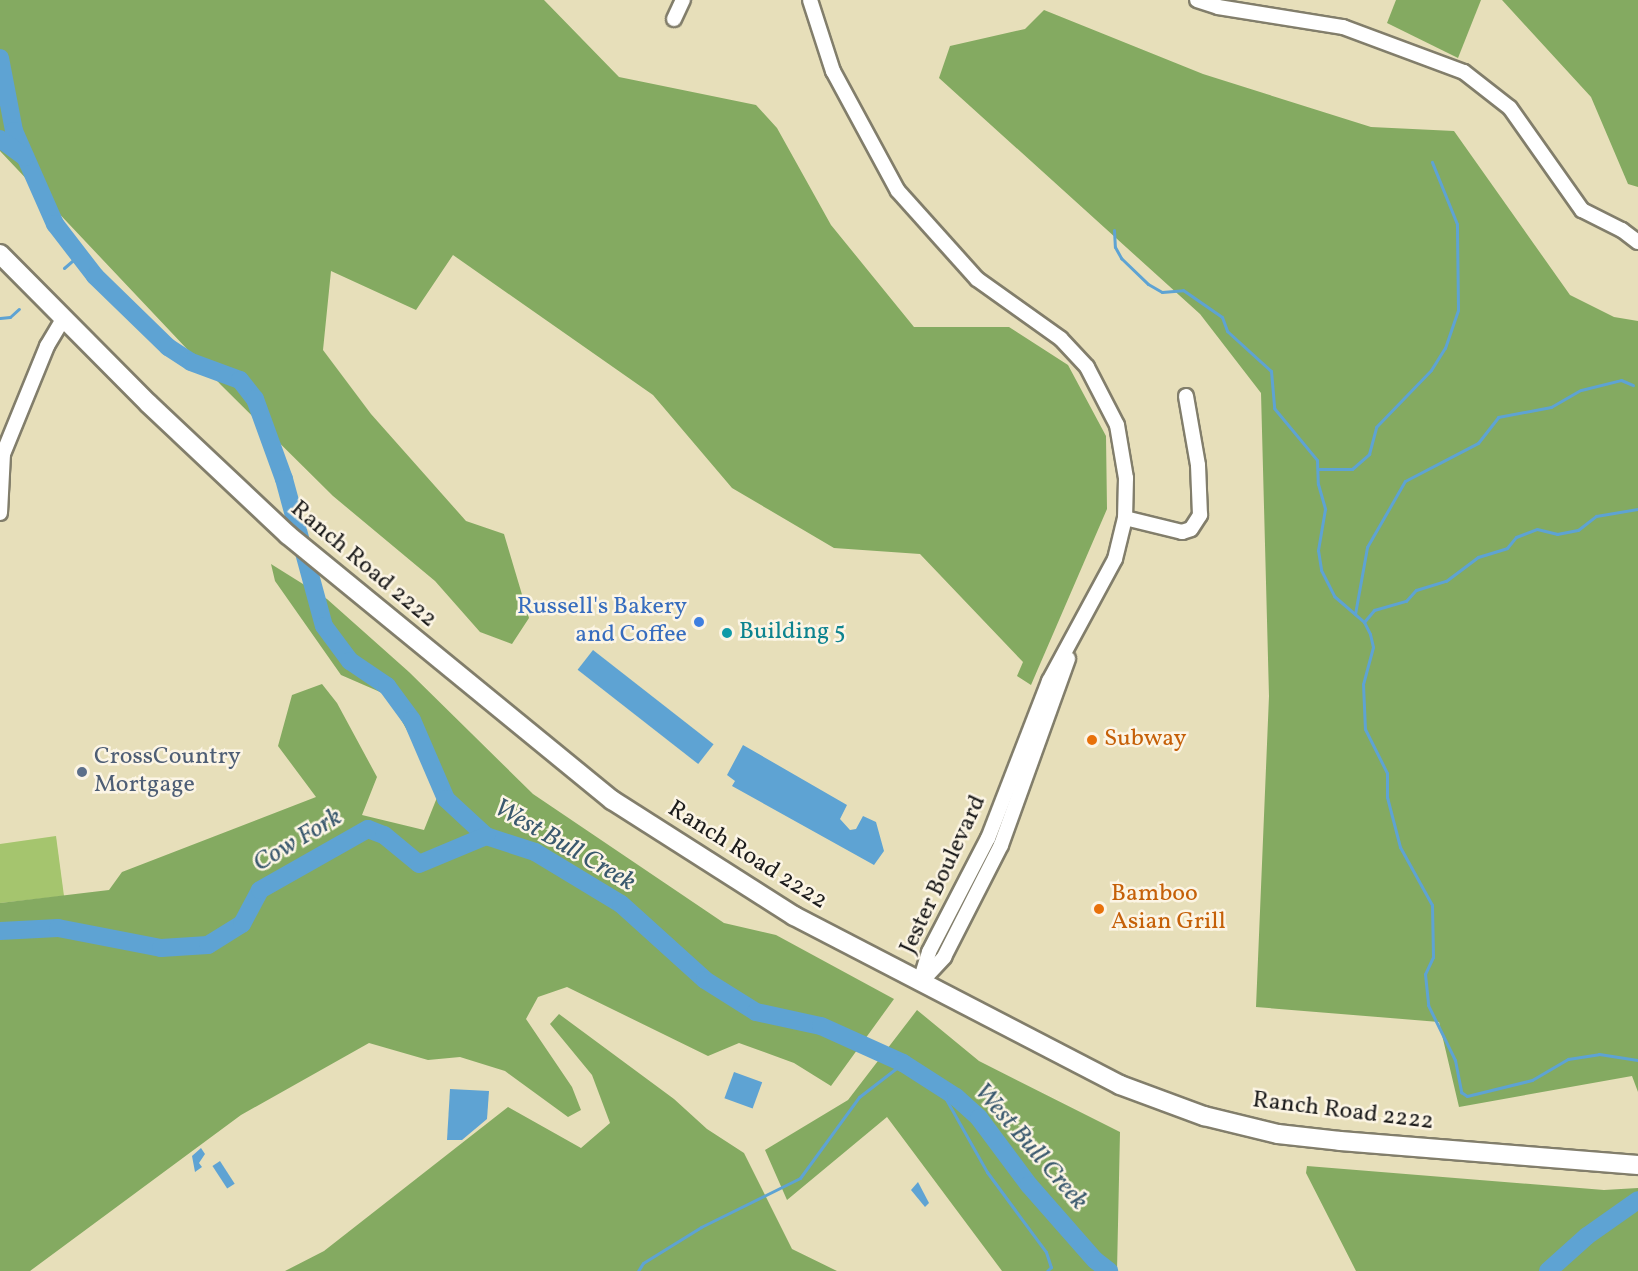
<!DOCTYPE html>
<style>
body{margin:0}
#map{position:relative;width:1638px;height:1271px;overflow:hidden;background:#e7dfba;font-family:Vollkorn,serif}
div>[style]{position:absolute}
.green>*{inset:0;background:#a5c56e}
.forest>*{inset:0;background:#84aa61}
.water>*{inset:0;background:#5ea3d3;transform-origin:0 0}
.stream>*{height:3px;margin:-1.5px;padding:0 1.5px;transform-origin:1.5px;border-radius:1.5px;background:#5ea3d3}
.river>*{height:18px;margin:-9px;padding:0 9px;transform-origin:9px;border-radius:9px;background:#5ea3d3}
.roads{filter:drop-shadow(2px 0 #827e6b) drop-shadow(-2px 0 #827e6b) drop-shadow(0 2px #827e6b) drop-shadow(0 -2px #827e6b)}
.minor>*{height:14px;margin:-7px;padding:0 7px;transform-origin:7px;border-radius:7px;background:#fff}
.major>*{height:18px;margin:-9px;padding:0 9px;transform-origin:9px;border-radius:9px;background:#fff}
.dots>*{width:16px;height:16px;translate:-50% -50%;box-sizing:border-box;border:3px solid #fcf5e5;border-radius:50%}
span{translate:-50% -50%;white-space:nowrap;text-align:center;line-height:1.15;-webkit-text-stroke:5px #fcf5e5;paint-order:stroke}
.street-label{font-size:24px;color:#1c1c1c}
.shop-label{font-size:24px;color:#366cbe}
.right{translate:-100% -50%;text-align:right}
.culture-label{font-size:24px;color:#0d838f}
.left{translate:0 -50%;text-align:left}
.food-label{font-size:24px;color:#c56008}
.service-label{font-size:24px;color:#4e5e75}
.water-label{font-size:26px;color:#3a596e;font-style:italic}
</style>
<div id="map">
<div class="green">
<i style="clip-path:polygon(56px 836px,64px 896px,0 903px,0 844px)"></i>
</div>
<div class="forest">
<i style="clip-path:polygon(0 0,544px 0,619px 77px,756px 105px,777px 128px,831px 225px,914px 327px,1009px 327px,1068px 365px,1106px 436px,1107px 509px,1031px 685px,1017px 676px,1023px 662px,920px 554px,834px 548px,732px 488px,653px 395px,453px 255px,416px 310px,331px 271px,323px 350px,371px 414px,466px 521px,504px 534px,529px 618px,512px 644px,480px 632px,435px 581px,333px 496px,221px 385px,0 151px)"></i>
<i style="clip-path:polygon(1396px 0,1481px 0,1458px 58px,1387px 23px)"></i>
<i style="clip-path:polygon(1502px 0,1638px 0,1638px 187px,1628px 184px,1591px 97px)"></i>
<i style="clip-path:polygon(1044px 10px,1203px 74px,1371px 127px,1454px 131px,1570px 295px,1614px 317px,1638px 321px,1638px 1092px,1632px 1076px,1459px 1107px,1439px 1022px,1256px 1007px,1269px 696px,1261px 393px,1200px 314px,939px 78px,950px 46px,1025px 29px)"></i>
<i style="clip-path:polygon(271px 564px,327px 599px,409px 672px,533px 794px,724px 923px,776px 935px,894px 999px,831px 1086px,794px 1063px,739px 1043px,708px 1056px,567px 987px,538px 997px,526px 1019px,572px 1087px,581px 1110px,568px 1117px,505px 1071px,460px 1057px,428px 1060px,369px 1043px,241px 1115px,30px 1271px,0 1271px,0 903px,109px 890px,122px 872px,316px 797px,278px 746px,292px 695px,322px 684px,337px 703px,377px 777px,362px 815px,424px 830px,438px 795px,432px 774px,387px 695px,341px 675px,275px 581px)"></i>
<i style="clip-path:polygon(917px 1010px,979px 1061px,1120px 1132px,1117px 1271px,1002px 1271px,887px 1117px,787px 1200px,765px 1150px,848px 1100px)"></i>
<i style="clip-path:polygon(559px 1014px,674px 1099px,707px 1129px,744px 1153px,792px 1249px,837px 1271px,285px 1271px,324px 1251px,508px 1107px,581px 1148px,610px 1123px,592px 1075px,550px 1024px)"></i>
<i style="clip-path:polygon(1307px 1166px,1604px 1190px,1638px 1188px,1638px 1271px,1356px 1271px,1306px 1173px)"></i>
</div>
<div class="water">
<i style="left:593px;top:650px;width:153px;height:25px;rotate:38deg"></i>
<i style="clip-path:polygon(743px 745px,847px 805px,840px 819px,850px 830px,856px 829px,863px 816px,876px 822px,884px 851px,874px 865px,732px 786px,735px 781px,727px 775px)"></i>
<i style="left:734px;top:1072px;width:30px;height:28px;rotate:20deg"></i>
<i style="clip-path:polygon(450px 1089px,489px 1091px,487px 1119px,462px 1140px,447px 1140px)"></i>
<i style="clip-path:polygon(201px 1148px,205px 1154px,199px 1163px,202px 1167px,195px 1172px,192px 1156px)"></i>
<i style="left:220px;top:1161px;width:27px;height:9px;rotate:57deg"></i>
<i style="clip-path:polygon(918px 1182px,929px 1203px,925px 1207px,911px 1190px)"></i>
</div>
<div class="stream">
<i style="left:1114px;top:230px;width:17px;rotate:87deg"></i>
<i style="left:1115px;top:247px;width:13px;rotate:61deg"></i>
<i style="left:1121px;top:258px;width:37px;rotate:44deg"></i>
<i style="left:1148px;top:284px;width:16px;rotate:30deg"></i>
<i style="left:1162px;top:292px;width:21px;rotate:-5deg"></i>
<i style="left:1183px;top:290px;width:47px;rotate:34.7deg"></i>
<i style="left:1222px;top:317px;width:15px;rotate:70deg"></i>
<i style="left:1227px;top:331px;width:59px;rotate:42.3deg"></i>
<i style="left:1271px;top:371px;width:37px;rotate:85deg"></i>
<i style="left:1274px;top:408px;width:67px;rotate:50.4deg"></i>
<i style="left:1317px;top:460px;width:24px;rotate:88deg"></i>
<i style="left:1318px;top:484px;width:26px;rotate:74deg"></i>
<i style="left:1325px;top:509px;width:42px;rotate:99.7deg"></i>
<i style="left:1318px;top:550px;width:20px;rotate:81deg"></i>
<i style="left:1321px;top:570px;width:29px;rotate:63deg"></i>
<i style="left:1334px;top:596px;width:40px;rotate:41deg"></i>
<i style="left:1364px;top:622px;width:13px;rotate:63deg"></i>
<i style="left:1370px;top:634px;width:13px;rotate:77deg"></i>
<i style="left:1373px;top:647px;width:38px;rotate:105deg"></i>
<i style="left:1363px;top:684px;width:45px;rotate:87.5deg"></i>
<i style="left:1365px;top:729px;width:49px;rotate:63.4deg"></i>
<i style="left:1387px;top:773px;width:24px;rotate:90deg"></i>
<i style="left:1387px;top:797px;width:52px;rotate:75.4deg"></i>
<i style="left:1400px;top:847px;width:66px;rotate:61.1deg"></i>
<i style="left:1432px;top:905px;width:52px;rotate:88.9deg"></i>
<i style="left:1433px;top:957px;width:19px;rotate:115deg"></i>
<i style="left:1425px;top:974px;width:31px;rotate:84deg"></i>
<i style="left:1428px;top:1005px;width:61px;rotate:63.9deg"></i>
<i style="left:1455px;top:1060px;width:33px;rotate:79deg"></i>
<i style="left:1461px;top:1092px;width:7px;rotate:34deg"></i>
<i style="left:1467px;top:1096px;width:67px;rotate:-13.8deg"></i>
<i style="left:1532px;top:1080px;width:42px;rotate:-30.3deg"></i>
<i style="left:1568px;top:1059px;width:31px;rotate:-9deg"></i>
<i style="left:1599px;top:1054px;width:39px;rotate:9deg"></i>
<i style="left:64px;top:268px;width:20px;rotate:-41deg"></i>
<i style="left:0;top:318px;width:10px;rotate:-6deg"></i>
<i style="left:10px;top:317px;width:12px;rotate:-42deg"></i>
<i style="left:1319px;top:469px;width:33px"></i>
<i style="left:1352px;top:469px;width:23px;rotate:-41deg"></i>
<i style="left:1369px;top:454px;width:28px;rotate:-75deg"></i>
<i style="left:1376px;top:427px;width:79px;rotate:-46deg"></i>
<i style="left:1431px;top:370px;width:26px;rotate:-58deg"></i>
<i style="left:1445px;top:348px;width:40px;rotate:-71.1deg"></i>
<i style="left:1458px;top:310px;width:86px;rotate:-90.7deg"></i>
<i style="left:1457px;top:224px;width:67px;rotate:-112deg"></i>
<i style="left:1355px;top:614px;width:68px;rotate:-79.8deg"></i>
<i style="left:1367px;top:547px;width:76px;rotate:-60.1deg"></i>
<i style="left:1405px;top:481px;width:82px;rotate:-27.5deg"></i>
<i style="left:1478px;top:443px;width:33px;rotate:-52deg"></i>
<i style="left:1498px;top:417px;width:54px;rotate:-10.7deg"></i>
<i style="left:1551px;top:407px;width:34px;rotate:-30deg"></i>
<i style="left:1581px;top:390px;width:41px;rotate:-14deg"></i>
<i style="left:1621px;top:380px;width:13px;rotate:23deg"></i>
<i style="left:1364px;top:622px;width:16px;rotate:-50deg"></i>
<i style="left:1374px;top:610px;width:33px;rotate:-16deg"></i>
<i style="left:1406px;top:601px;width:15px;rotate:-48deg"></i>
<i style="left:1416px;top:590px;width:31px;rotate:-17deg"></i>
<i style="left:1446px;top:581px;width:40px;rotate:-37deg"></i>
<i style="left:1478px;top:557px;width:30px;rotate:-17deg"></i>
<i style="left:1507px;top:548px;width:14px;rotate:-51deg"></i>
<i style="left:1516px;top:537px;width:22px;rotate:-21deg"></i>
<i style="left:1537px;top:529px;width:21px;rotate:14deg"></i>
<i style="left:1557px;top:534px;width:21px;rotate:-11deg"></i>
<i style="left:1578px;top:530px;width:23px;rotate:-38deg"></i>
<i style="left:1596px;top:516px;width:43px;rotate:-9.5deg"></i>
<i style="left:938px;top:1085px;width:100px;rotate:60.6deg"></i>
<i style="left:987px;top:1172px;width:99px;rotate:53.6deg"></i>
<i style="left:1046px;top:1252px;width:16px;rotate:72deg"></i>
<i style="left:1051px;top:1267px;width:6px;rotate:135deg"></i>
<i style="left:638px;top:1271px;width:9px;rotate:-58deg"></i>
<i style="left:643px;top:1263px;width:68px;rotate:-31.8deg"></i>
<i style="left:701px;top:1227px;width:110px;rotate:-26.3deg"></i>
<i style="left:800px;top:1178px;width:100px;rotate:-53.9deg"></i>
<i style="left:859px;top:1097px;width:56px;rotate:-37.7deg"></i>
</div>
<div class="river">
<i style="left:0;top:58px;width:74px;rotate:79.1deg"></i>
<i style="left:14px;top:131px;width:102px;rotate:66.2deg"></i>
<i style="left:55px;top:224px;width:66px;rotate:52.4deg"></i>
<i style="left:95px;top:276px;width:102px;rotate:44.2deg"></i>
<i style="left:168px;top:347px;width:27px;rotate:33deg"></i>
<i style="left:191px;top:362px;width:52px;rotate:20.2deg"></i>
<i style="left:240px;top:380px;width:24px;rotate:52deg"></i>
<i style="left:255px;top:399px;width:85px;rotate:70.1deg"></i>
<i style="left:284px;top:479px;width:152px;rotate:74.8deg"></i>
<i style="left:324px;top:626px;width:44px;rotate:53.4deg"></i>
<i style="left:350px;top:661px;width:45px;rotate:34deg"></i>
<i style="left:387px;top:686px;width:42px;rotate:53.7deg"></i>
<i style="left:412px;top:720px;width:86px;rotate:66.7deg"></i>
<i style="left:446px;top:799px;width:54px;rotate:42.8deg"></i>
<i style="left:486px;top:836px;width:52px;rotate:18.1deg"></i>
<i style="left:535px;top:852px;width:100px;rotate:31.2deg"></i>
<i style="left:621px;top:904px;width:113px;rotate:42.1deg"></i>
<i style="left:705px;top:980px;width:60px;rotate:32.1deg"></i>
<i style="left:756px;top:1012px;width:66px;rotate:12.2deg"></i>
<i style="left:821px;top:1026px;width:90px;rotate:24.3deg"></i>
<i style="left:903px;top:1063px;width:63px;rotate:32.7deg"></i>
<i style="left:956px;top:1097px;width:31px;rotate:42deg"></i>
<i style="left:979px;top:1118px;width:84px;rotate:53.3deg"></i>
<i style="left:1029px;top:1185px;width:100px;rotate:48.7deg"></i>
<i style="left:1095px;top:1260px;width:18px;rotate:38deg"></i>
<i style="left:0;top:139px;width:31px;rotate:36deg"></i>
<i style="left:0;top:931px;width:58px;rotate:-3deg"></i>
<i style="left:58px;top:928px;width:105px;rotate:11deg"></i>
<i style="left:161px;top:948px;width:47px;rotate:-3.7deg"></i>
<i style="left:208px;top:945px;width:40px;rotate:-32deg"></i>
<i style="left:242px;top:924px;width:38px;rotate:-62deg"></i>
<i style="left:260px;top:890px;width:124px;rotate:-29.5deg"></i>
<i style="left:368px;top:829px;width:17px;rotate:21deg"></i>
<i style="left:384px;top:835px;width:45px;rotate:39.6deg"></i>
<i style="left:419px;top:864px;width:73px;rotate:-22.7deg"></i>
<i style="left:1548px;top:1271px;width:52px;rotate:-41.9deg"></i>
<i style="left:1587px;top:1236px;width:62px;rotate:-35.2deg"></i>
</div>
<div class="roads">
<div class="minor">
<i style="left:810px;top:0;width:75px;rotate:72.1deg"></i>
<i style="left:833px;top:71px;width:136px;rotate:61.6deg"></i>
<i style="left:898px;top:191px;width:118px;rotate:48.1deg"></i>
<i style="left:977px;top:279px;width:103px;rotate:35.5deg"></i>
<i style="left:1061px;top:339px;width:38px;rotate:47deg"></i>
<i style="left:1087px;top:367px;width:65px;rotate:62.7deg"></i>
<i style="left:1117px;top:425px;width:54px;rotate:80.4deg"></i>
<i style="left:1126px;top:478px;width:40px;rotate:91.4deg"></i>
<i style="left:1125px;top:518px;width:42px;rotate:103.7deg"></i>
<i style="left:1115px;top:559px;width:139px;rotate:118.4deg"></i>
<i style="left:1049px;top:681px;width:168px;rotate:111.2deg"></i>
<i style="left:988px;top:838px;width:128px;rotate:117.4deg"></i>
<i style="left:929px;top:952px;width:31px;rotate:107deg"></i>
<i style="left:1197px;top:0;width:22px;rotate:18deg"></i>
<i style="left:1218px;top:7px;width:127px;rotate:9.1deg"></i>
<i style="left:1343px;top:27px;width:129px;rotate:20.4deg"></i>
<i style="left:1464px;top:72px;width:58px;rotate:38deg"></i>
<i style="left:1510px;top:108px;width:125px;rotate:54.8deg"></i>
<i style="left:1582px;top:210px;width:45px;rotate:26.6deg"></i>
<i style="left:1622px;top:230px;width:20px;rotate:37deg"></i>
<i style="left:674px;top:19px;width:21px;rotate:-65deg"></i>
<i style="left:0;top:513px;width:59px;rotate:-87.1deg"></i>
<i style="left:3px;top:454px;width:117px;rotate:-67.8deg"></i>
<i style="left:47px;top:346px;width:33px;rotate:-59deg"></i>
<i style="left:1125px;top:518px;width:59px;rotate:13.8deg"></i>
<i style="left:1182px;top:532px;width:9px;rotate:-18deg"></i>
<i style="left:1191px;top:529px;width:17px;rotate:-57deg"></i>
<i style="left:1200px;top:515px;width:50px;rotate:-92.3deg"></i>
<i style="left:1198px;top:465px;width:70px;rotate:-99.9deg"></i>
<i style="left:922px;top:981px;width:33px;rotate:-47deg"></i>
<i style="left:944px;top:957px;width:126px;rotate:-63deg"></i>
<i style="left:1001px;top:845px;width:198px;rotate:-70.2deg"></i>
</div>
<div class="major">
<i style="left:0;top:254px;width:211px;rotate:45.2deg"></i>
<i style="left:149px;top:404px;width:191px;rotate:43.3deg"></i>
<i style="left:288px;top:535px;width:419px;rotate:39.3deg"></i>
<i style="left:612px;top:800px;width:216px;rotate:32.5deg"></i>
<i style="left:794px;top:916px;width:367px;rotate:27.4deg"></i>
<i style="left:1120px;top:1085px;width:90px;rotate:20.3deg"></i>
<i style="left:1204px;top:1116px;width:76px;rotate:13.7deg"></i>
<i style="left:1278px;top:1134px;width:62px;rotate:6.4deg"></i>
<i style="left:1340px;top:1141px;width:299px;rotate:4.6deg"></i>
</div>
</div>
<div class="dots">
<i style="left:699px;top:622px;background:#3f7fe0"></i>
<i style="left:727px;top:633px;background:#0f9aa8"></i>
<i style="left:1092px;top:740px;background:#e8710a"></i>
<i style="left:82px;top:772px;background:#5c6f8a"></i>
<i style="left:1099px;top:909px;background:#e8710a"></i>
</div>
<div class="street-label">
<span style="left:363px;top:565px;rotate:40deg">Ranch Road 2222</span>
<span style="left:747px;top:856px;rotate:32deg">Ranch Road 2222</span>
<span style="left:944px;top:875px;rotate:-65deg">Jester Boulevard</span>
<span style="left:1343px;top:1112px;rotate:7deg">Ranch Road 2222</span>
</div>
<div class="shop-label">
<span class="right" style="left:687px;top:622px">Russell's Bakery<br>and Coffee</span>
</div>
<div class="culture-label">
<span class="left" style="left:739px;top:633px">Building 5</span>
</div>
<div class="food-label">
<span class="left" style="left:1104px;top:740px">Subway</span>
<span class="left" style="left:1111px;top:909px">Bamboo<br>Asian Grill</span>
</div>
<div class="service-label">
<span class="left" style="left:94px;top:772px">CrossCountry<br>Mortgage</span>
</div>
<div class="water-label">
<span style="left:298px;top:841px;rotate:-31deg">Cow Fork</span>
<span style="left:564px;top:846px;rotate:30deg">West Bull Creek</span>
<span style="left:1030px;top:1147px;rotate:49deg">West Bull Creek</span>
</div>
</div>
